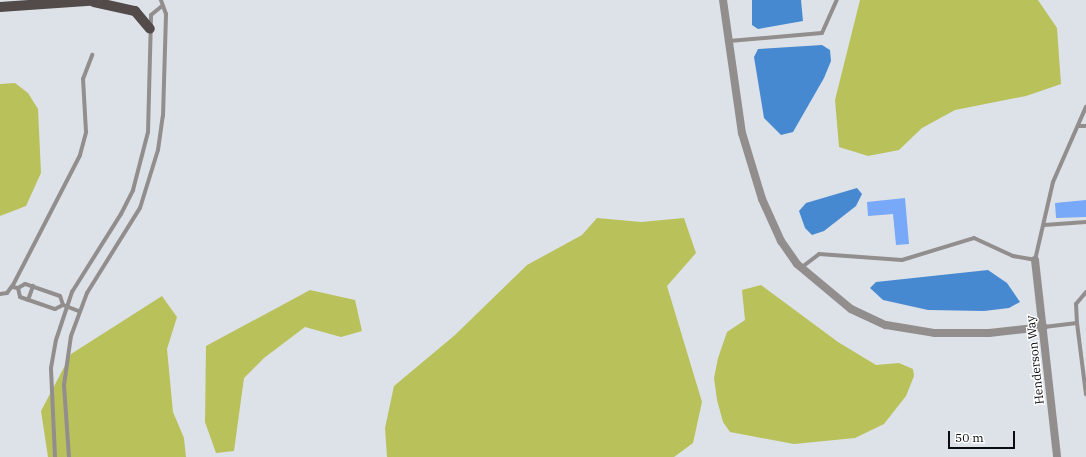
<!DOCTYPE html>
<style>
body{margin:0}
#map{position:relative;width:1086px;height:457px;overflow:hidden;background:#dde2e9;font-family:"IBM Plex Serif",serif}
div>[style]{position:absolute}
.green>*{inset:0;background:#b9c15b}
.water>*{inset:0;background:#4789d1}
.building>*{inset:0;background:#78a8f8}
.lane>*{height:4px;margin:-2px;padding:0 2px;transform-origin:2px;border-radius:2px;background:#928e8d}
.street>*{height:8px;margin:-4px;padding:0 4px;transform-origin:4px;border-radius:4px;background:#928e8d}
.primary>*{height:10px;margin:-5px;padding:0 5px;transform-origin:5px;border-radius:5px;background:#524b49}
span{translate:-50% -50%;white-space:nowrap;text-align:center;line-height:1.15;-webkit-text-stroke:3px #fff;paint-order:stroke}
.street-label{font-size:12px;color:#0b0c0f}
.scale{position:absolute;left:948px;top:431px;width:67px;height:18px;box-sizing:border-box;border:2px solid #0b0c0f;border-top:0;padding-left:5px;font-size:12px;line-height:14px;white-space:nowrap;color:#0b0c0f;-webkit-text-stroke:3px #fff;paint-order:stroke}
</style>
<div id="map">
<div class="green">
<i style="clip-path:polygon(860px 0,1038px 0,1057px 28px,1061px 84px,1026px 96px,955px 110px,922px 128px,899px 150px,868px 156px,839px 147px,835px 100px)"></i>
<i style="clip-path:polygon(15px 83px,28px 93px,38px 109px,41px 173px,26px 206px,0 216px,0 84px)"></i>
<i style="clip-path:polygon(597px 218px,641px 222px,684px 218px,696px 253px,667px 286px,702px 402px,693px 443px,674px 457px,387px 457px,385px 428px,394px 386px,455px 335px,527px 265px,582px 235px)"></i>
<i style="clip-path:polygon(761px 285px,838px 342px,876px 365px,899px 363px,913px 369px,914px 376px,906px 396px,884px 424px,855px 438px,794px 444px,730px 432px,723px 422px,717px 400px,714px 378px,718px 358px,727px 332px,745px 320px,742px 290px)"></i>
<i style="clip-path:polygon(310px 290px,355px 300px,362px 331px,341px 337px,305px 327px,264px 358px,244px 378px,234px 451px,216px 453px,205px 422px,206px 346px)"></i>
<i style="clip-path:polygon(162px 296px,177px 317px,167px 349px,173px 412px,184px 438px,186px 457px,48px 457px,41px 411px,71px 354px)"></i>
</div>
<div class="water">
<i style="clip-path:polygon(752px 0,801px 0,803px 21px,758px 29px,752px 25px)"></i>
<i style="clip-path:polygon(822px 45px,830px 50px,831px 61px,824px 78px,793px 132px,781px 135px,764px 118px,754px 57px,758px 49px)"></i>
<i style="clip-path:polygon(857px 188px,862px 194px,856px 206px,824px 231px,812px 235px,805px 228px,799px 211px,806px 203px)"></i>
<i style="clip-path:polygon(988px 270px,1007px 283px,1020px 302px,1009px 308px,984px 311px,928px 310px,883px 300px,870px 288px,876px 282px)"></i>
</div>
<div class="building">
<i style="clip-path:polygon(905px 198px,909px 244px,896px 245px,893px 214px,868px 216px,867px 202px)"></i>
<i style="clip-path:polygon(1086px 200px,1086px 217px,1056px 218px,1055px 203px)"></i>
</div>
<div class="lane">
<i style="left:729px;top:41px;width:93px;rotate:-4.9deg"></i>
<i style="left:822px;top:33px;width:36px;rotate:-66deg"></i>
<i style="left:1078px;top:126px;width:8px"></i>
<i style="left:1044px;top:225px;width:42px;rotate:-4.1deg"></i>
<i style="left:802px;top:267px;width:21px;rotate:-37deg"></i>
<i style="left:819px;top:254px;width:83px;rotate:4.1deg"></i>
<i style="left:902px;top:260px;width:75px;rotate:-17deg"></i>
<i style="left:974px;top:238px;width:43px;rotate:24.8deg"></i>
<i style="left:1013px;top:256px;width:22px;rotate:10deg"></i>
<i style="left:1035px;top:260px;width:80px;rotate:-77deg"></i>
<i style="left:1053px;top:182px;width:82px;rotate:-66.3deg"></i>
<i style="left:18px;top:288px;width:9px;rotate:77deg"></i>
<i style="left:20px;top:297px;width:37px;rotate:19deg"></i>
<i style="left:55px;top:309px;width:9px;rotate:-27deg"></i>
<i style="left:63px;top:305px;width:17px;rotate:21deg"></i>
<i style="left:0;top:294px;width:7px;rotate:-8deg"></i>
<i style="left:7px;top:293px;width:9px;rotate:-54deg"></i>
<i style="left:28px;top:300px;width:15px;rotate:-70deg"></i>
<i style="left:63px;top:305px;width:9px;rotate:-108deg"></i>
<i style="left:60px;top:296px;width:37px;rotate:-161deg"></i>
<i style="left:25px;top:284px;width:8px;rotate:150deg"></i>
<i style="left:18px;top:288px;width:6px;rotate:-171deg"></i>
<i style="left:12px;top:287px;width:148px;rotate:-62.7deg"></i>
<i style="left:80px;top:155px;width:24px;rotate:-75deg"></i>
<i style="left:86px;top:132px;width:53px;rotate:-93.2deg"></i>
<i style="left:83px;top:79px;width:26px;rotate:-69deg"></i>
<i style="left:1077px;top:323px;width:19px;rotate:-93deg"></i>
<i style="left:1076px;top:304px;width:16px;rotate:-50deg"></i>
<i style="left:1044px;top:327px;width:33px;rotate:-7deg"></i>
<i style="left:1077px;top:323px;width:72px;rotate:82.8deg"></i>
<i style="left:55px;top:457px;width:89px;rotate:-92.6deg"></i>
<i style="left:51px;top:368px;width:28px;rotate:-80deg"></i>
<i style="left:56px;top:340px;width:51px;rotate:-71.6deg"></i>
<i style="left:72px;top:292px;width:92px;rotate:-57.9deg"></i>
<i style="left:121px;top:214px;width:27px;rotate:-63deg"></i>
<i style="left:133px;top:190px;width:60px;rotate:-75.5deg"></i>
<i style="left:148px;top:132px;width:117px;rotate:-88.5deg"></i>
<i style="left:151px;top:15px;width:13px;rotate:-39deg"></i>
<i style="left:69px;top:457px;width:72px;rotate:-94deg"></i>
<i style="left:64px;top:385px;width:49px;rotate:-81.9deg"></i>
<i style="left:71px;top:336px;width:46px;rotate:-69.6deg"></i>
<i style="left:87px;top:293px;width:100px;rotate:-58.1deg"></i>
<i style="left:140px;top:208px;width:61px;rotate:-72.8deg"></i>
<i style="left:158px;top:150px;width:34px;rotate:-82deg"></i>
<i style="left:163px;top:116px;width:102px;rotate:-88.3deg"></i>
<i style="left:166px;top:14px;width:15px;rotate:-110deg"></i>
</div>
<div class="street">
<i style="left:723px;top:0;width:134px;rotate:81.9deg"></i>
<i style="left:742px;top:133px;width:69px;rotate:73.1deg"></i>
<i style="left:762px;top:199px;width:46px;rotate:65.7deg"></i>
<i style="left:781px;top:241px;width:28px;rotate:55deg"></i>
<i style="left:797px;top:264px;width:70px;rotate:39.8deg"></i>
<i style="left:851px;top:309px;width:38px;rotate:25deg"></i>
<i style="left:886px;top:325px;width:50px;rotate:9.3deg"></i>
<i style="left:935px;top:333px;width:54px"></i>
<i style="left:989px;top:333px;width:55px;rotate:-6.2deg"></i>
<i style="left:1035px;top:260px;width:198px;rotate:83.6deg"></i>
</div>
<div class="primary">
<i style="left:94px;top:2px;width:42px;rotate:12.4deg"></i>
<i style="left:135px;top:11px;width:23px;rotate:50deg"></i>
<i style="left:0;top:7px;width:101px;rotate:-4deg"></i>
</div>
<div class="street-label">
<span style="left:1035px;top:360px;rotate:-96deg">Henderson Way</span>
</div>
<div class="scale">50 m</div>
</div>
